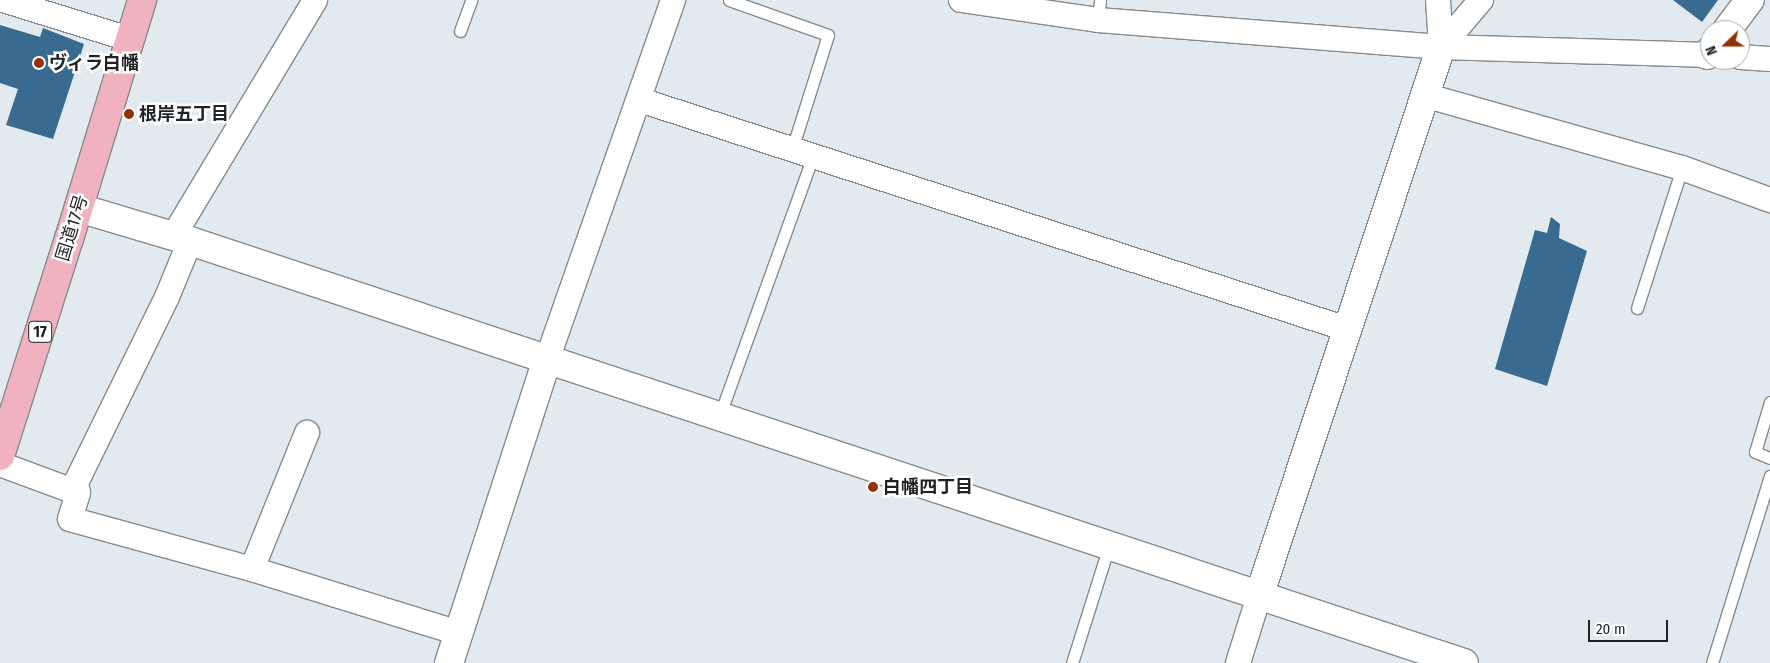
<!DOCTYPE html>
<meta charset="utf-8">
<style>
body{margin:0}
#map{position:relative;width:1770px;height:663px;overflow:hidden;background:#e2eaef;font-family:"Fira Sans Condensed","Noto Sans JP",sans-serif}
div>[style]{position:absolute}
.building>*{inset:0;background:#386b8f}
.roads{filter:drop-shadow(1px 0 #848b90) drop-shadow(-1px 0 #848b90) drop-shadow(0 1px #848b90) drop-shadow(0 -1px #848b90)}
.service>*{height:11px;margin:-5.5px;padding:0 5.5px;transform-origin:5.5px;border-radius:5.5px;background:#fff}
.minor>*{height:24px;margin:-12px;padding:0 12px;transform-origin:12px;border-radius:12px;background:#fff}
.tertiary>*{height:28px;margin:-14px;padding:0 14px;transform-origin:14px;border-radius:14px;background:#fff}
.trunk>*{height:28px;margin:-14px;padding:0 14px;transform-origin:14px;border-radius:14px;background:#f0b2be}
.dots>*{width:14px;height:14px;translate:-50% -50%;box-sizing:border-box;border:2px solid #fff;border-radius:50%}
span{translate:-50% -50%;white-space:nowrap;text-align:center;line-height:1.15;-webkit-text-stroke:5px #fff;paint-order:stroke}
.shield-label span{padding:1px 4px;background:#fff;border:1px solid;border-radius:4px;-webkit-text-stroke-width:0}
.shield-label{font-size:16px;color:#1f2123;font-weight:700}
.poi-label{font-size:18px;color:#1f2123;font-weight:700}
.left{translate:0 -50%;text-align:left}
.street-label{font-size:18px;color:#1f2123}
.north{position:absolute;left:1700px;top:20px;width:50px;height:50px;box-sizing:border-box;background:#fff;border:1px solid #a5a6a7;border-radius:50%;rotate:248deg;font-size:14px;font-weight:700;line-height:20px;text-align:center;color:#1f2123}
.north::after{content:'';display:block;margin:auto;width:18px;height:22px;background:#963105;clip-path:polygon(50% 0,100% 100%,50% 72%,0 100%)}
.scale{position:absolute;left:1588px;top:620px;width:80px;height:22px;box-sizing:border-box;border:2px solid #1f2123;border-top:0;padding-left:6px;font-size:15px;line-height:18px;white-space:nowrap;color:#1f2123;-webkit-text-stroke:4px #fff;paint-order:stroke}
</style>
<div id="map">
<div class="building">
<i style="clip-path:polygon(1673px 0,1718px 0,1702px 22px)"></i>
<i style="clip-path:polygon(0 25px,40px 37px,43px 28px,84px 44px,53px 139px,6px 125px,18px 89px,0 83px)"></i>
<i style="clip-path:polygon(1551px 217px,1560px 224px,1559px 238px,1587px 251px,1547px 386px,1495px 369px,1535px 230px,1547px 233px)"></i>
</div>
<div class="roads">
<div class="service">
<i style="left:729px;top:0;width:105px;rotate:19.5deg"></i>
<i style="left:828px;top:35px;width:120px;rotate:107.5deg"></i>
<i style="left:1098px;top:20px;width:20px;rotate:-84deg"></i>
<i style="left:460px;top:31px;width:33px;rotate:-70deg"></i>
<i style="left:1637px;top:308px;width:147px;rotate:-72.2deg"></i>
<i style="left:1770px;top:402px;width:52px;rotate:106.7deg"></i>
<i style="left:1755px;top:452px;width:16px;rotate:22deg"></i>
<i style="left:719px;top:417px;width:277px;rotate:-70.2deg"></i>
<i style="left:1072px;top:663px;width:123px;rotate:-72.5deg"></i>
<i style="left:1712px;top:663px;width:196px;rotate:-72.8deg"></i>
</div>
<div class="minor">
<i style="left:3px;top:0;width:132px;rotate:17.2deg"></i>
<i style="left:961px;top:0;width:138px;rotate:8.3deg"></i>
<i style="left:1098px;top:20px;width:344px;rotate:4.5deg"></i>
<i style="left:1441px;top:47px;width:269px;rotate:1.7deg"></i>
<i style="left:1438px;top:0;width:47px;rotate:86.3deg"></i>
<i style="left:1441px;top:47px;width:62px;rotate:-49.6deg"></i>
<i style="left:1740px;top:57px;width:30px;rotate:4deg"></i>
<i style="left:1424px;top:95px;width:268px;rotate:15.8deg"></i>
<i style="left:1682px;top:168px;width:94px;rotate:20deg"></i>
<i style="left:640px;top:100px;width:743px;rotate:17.95deg"></i>
<i style="left:174px;top:235px;width:274px;rotate:-59deg"></i>
<i style="left:190px;top:241px;width:61px;rotate:112.3deg"></i>
<i style="left:167px;top:297px;width:207px;rotate:116.1deg"></i>
<i style="left:76px;top:483px;width:10px;rotate:79deg"></i>
<i style="left:78px;top:493px;width:27px;rotate:107deg"></i>
<i style="left:70px;top:519px;width:189px;rotate:15.4deg"></i>
<i style="left:252px;top:569px;width:217px;rotate:17.2deg"></i>
<i style="left:547px;top:360px;width:381px;rotate:-70.7deg"></i>
<i style="left:0;top:464px;width:83px;rotate:20.4deg"></i>
<i style="left:252px;top:569px;width:147px;rotate:-68deg"></i>
<i style="left:1238px;top:663px;width:70px;rotate:-72.6deg"></i>
</div>
<div class="tertiary">
<i style="left:1727px;top:30px;width:38px;rotate:-53deg"></i>
<i style="left:1707px;top:55px;width:5px;rotate:-53deg"></i>
<i style="left:79px;top:208px;width:116px;rotate:16.6deg"></i>
<i style="left:190px;top:241px;width:1342px;rotate:18.33deg"></i>
<i style="left:1259px;top:596px;width:578px;rotate:-71.66deg"></i>
<i style="left:449px;top:663px;width:318px;rotate:-72.1deg"></i>
</div>
<div class="trunk">
<i style="left:0;top:456px;width:228px;rotate:-72.4deg"></i>
<i style="left:69px;top:239px;width:250px;rotate:-73deg"></i>
</div>
</div>
<div class="dots">
<i style="left:39px;top:63px;background:#963105"></i>
<i style="left:129px;top:114px;background:#963105"></i>
<i style="left:873px;top:487px;background:#963105"></i>
</div>
<div class="shield-label">
<span style="left:40px;top:332px">17</span>
</div>
<div class="poi-label">
<span class="left" style="left:49px;top:63px">ヴィラ白幡</span>
<span class="left" style="left:139px;top:114px">根岸五丁目</span>
<span class="left" style="left:883px;top:487px">白幡四丁目</span>
</div>
<div class="street-label">
<span style="left:72px;top:228px;rotate:-73deg">国道17号</span>
</div>
<div class="north">N</div>
<div class="scale">20 m</div>
</div>
